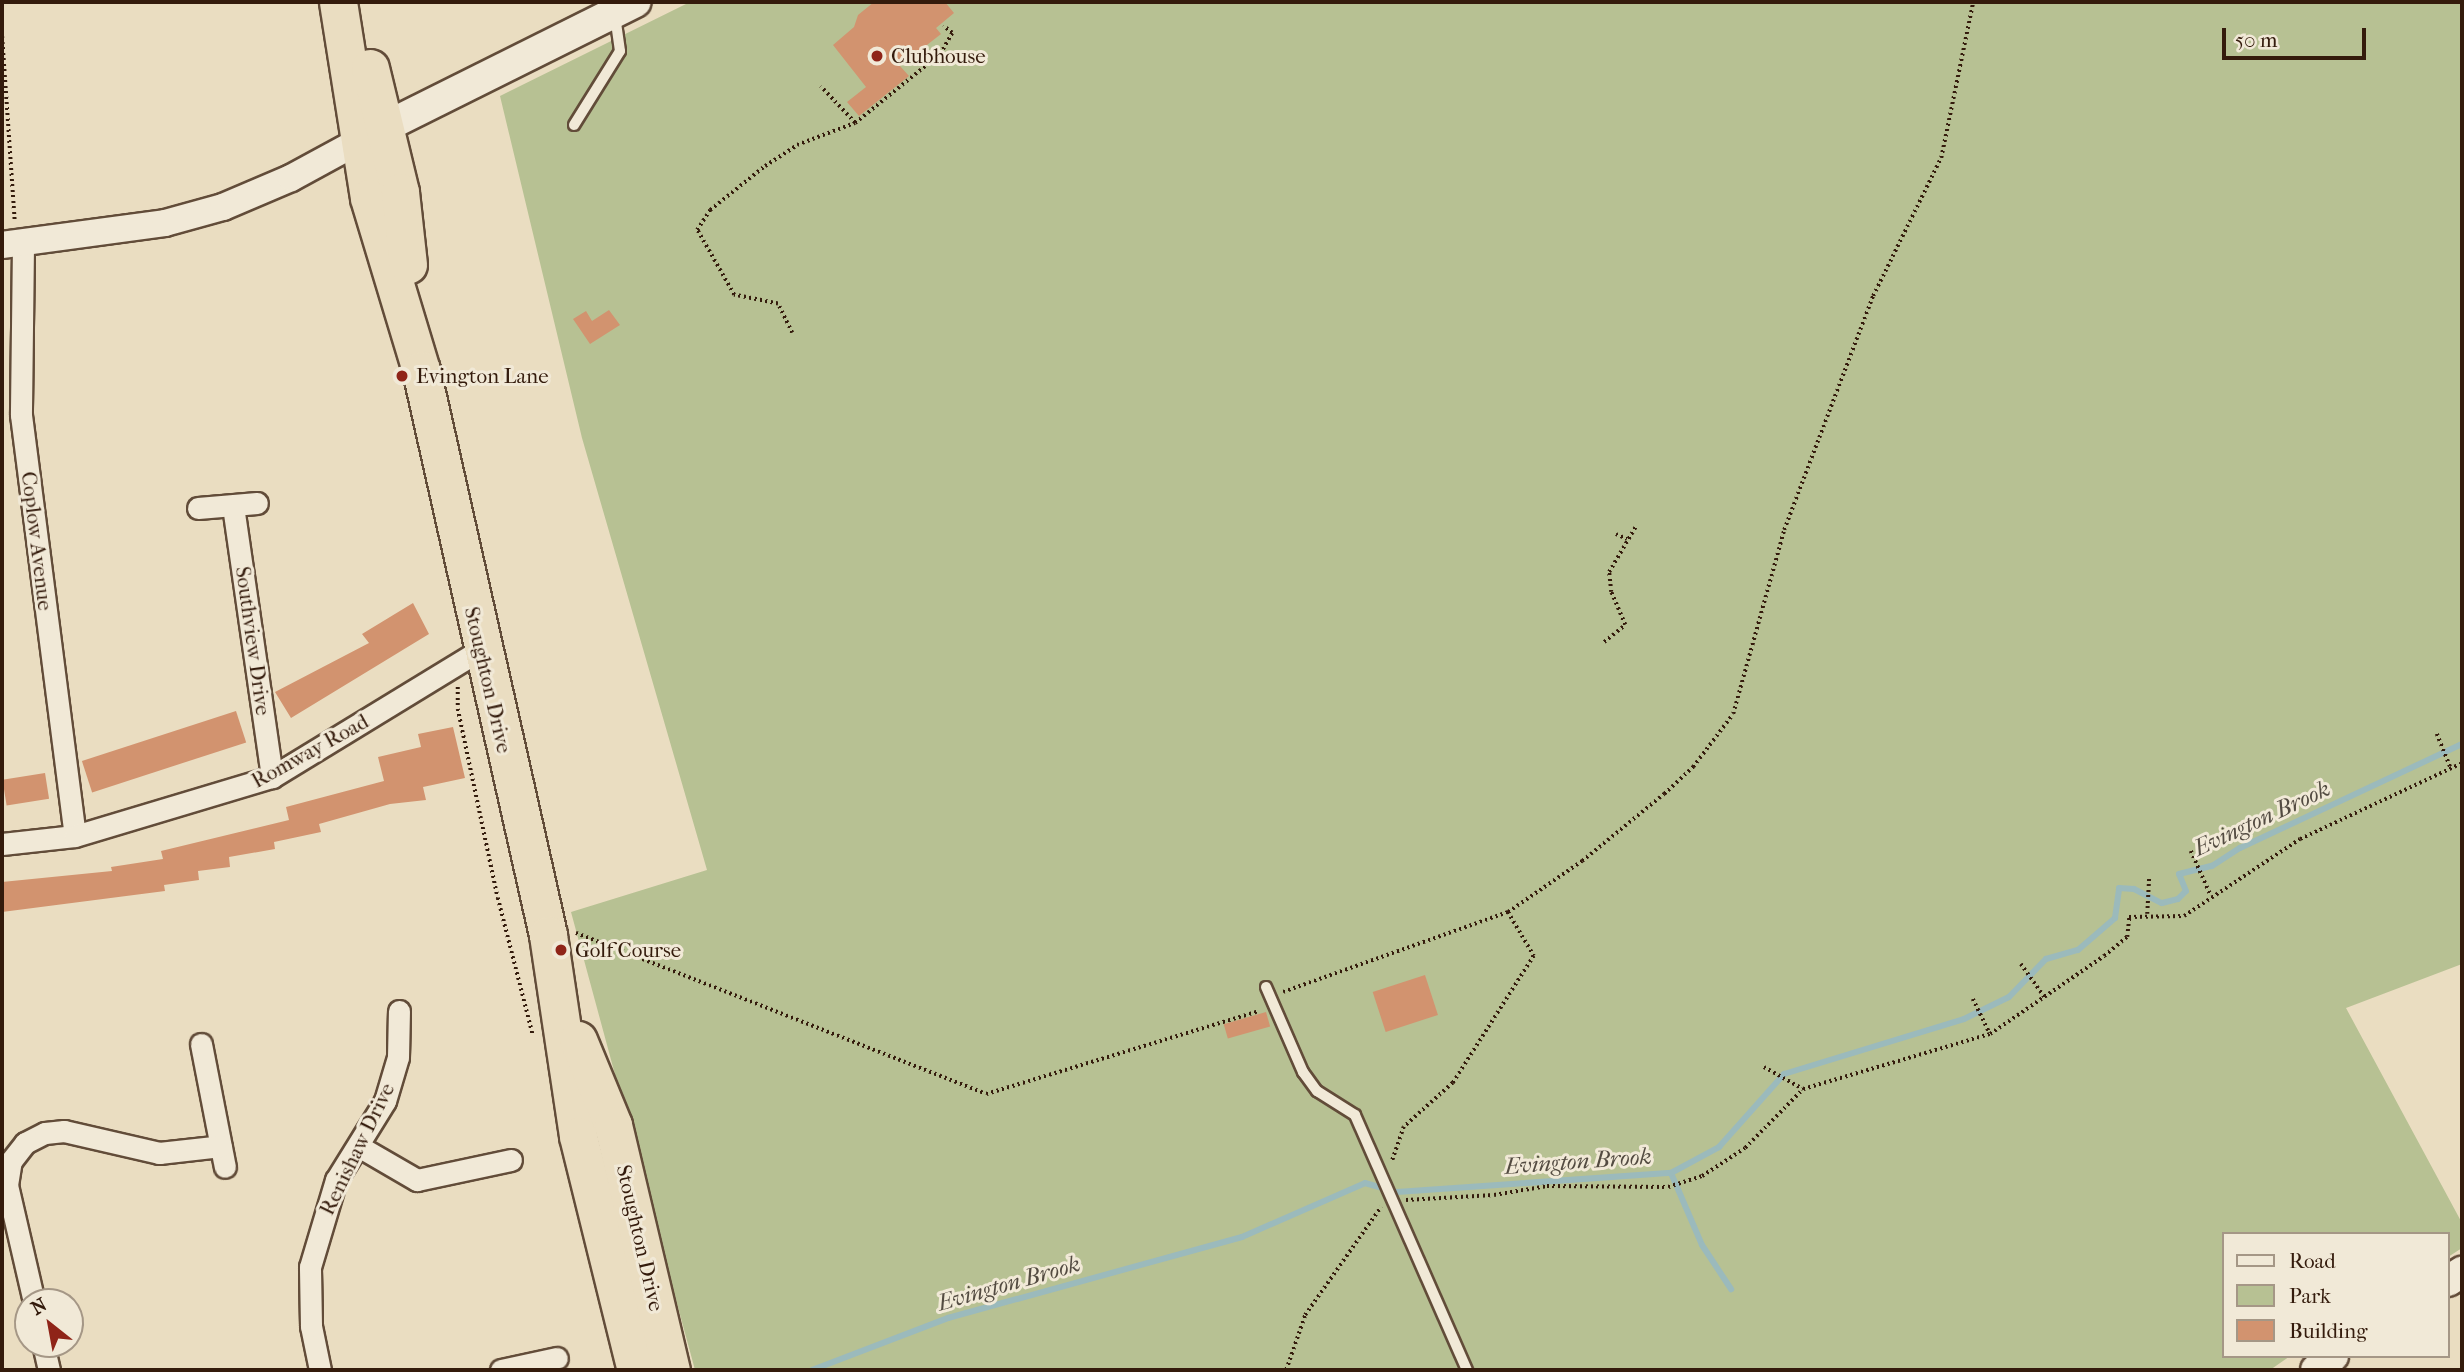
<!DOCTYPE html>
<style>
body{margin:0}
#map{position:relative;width:2464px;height:1372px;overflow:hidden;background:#eaddc1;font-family:"IM FELL French Canon",serif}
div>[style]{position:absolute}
.green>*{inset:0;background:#b7c193}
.stream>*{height:6px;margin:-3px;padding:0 3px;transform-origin:3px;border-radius:3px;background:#9bbabc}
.building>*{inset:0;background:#d2936f;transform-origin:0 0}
.path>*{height:3.5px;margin-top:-1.75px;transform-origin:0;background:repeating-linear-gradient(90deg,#341b0c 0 2px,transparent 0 5.5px)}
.roads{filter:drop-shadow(2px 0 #624c39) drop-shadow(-2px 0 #624c39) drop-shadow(0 2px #624c39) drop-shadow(0 -2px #624c39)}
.service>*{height:10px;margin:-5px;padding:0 5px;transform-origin:5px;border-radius:5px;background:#f1e9d7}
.minor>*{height:21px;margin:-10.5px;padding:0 10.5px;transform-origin:10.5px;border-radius:10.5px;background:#f1e9d7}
.tertiary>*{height:26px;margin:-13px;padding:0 13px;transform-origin:13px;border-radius:13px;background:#f1e9d7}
.secondary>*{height:30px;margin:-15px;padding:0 15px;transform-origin:15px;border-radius:15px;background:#f1e9d7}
.trunk>*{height:37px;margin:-18.5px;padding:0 18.5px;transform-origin:18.5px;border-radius:18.5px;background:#eaddc1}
.dots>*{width:19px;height:19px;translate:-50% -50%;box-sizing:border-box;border:4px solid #f1e9d7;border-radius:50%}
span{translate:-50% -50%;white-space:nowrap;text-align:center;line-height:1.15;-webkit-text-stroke:6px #f1e9d7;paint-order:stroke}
.poi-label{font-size:21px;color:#341b0c}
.left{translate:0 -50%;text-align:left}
.street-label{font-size:21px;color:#341b0c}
.water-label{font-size:23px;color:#534b41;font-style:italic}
.frame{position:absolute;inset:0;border:4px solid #341b0c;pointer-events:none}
.legend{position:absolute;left:2222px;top:1232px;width:228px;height:126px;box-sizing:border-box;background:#f1e9d7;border:2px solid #a59786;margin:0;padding:9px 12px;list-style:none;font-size:21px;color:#341b0c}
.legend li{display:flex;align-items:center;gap:14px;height:35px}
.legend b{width:35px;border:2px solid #a59786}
.north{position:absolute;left:14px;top:1288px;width:70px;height:70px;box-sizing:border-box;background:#f1e9d7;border:2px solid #a59786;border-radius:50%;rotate:329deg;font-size:19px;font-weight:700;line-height:28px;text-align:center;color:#341b0c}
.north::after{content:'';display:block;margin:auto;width:24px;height:32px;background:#8f2418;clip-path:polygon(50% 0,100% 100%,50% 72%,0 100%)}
.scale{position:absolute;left:2222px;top:28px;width:144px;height:32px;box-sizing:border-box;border:4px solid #341b0c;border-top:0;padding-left:9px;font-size:21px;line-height:24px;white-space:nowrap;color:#341b0c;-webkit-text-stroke:5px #f1e9d7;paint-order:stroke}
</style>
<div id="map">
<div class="green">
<i style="clip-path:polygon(690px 2px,2462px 2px,2462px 964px,2346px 1008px,2462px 1223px,2462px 1248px,2448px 1257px,2448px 1234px,2224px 1234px,2224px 1356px,2290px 1356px,2270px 1370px,695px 1370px,571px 912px,707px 870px,582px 438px,500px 96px)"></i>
</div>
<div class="stream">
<i style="left:1671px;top:1173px;width:78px;rotate:66.7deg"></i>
<i style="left:1702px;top:1245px;width:53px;rotate:56.6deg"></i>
<i style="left:812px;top:1370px;width:146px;rotate:-20.9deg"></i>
<i style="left:948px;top:1318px;width:305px;rotate:-15.4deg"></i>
<i style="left:1242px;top:1237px;width:134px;rotate:-23.7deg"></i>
<i style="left:1365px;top:1183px;width:33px;rotate:16deg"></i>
<i style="left:1397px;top:1192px;width:275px;rotate:-4deg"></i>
<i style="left:1671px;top:1173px;width:55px;rotate:-28.4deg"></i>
<i style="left:1719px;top:1147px;width:98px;rotate:-48.3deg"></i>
<i style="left:1784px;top:1074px;width:188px;rotate:-17deg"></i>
<i style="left:1964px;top:1019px;width:50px;rotate:-26.1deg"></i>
<i style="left:2009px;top:997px;width:53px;rotate:-45.8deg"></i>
<i style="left:2046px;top:959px;width:33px;rotate:-16deg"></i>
<i style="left:2078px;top:950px;width:49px;rotate:-40.9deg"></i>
<i style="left:2115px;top:918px;width:30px;rotate:-82deg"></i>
<i style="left:2119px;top:888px;width:15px;rotate:4deg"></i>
<i style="left:2134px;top:889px;width:31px;rotate:27deg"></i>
<i style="left:2162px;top:903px;width:16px;rotate:-14deg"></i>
<i style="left:2178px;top:899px;width:11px;rotate:-45deg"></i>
<i style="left:2186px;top:891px;width:18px;rotate:-112deg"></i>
<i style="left:2179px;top:874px;width:34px;rotate:-14deg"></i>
<i style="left:2212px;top:866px;width:33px;rotate:-33deg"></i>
<i style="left:2240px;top:848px;width:245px;rotate:-25.1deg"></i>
</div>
<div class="building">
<i style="clip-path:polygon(874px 2px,945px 2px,954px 13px,936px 28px,941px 34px,900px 66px,909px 76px,859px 116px,847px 102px,866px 87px,833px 45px,854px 27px,858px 15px)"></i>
<i style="clip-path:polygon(609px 310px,620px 325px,590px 344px,573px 319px,586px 311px,592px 321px)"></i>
<i style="clip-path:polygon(413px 603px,429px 634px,291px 718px,275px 692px,369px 643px,362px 634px)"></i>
<i style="left:236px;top:711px;width:33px;height:162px;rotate:72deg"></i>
<i style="clip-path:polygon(453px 727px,465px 778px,423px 787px,426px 800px,390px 804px,319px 824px,321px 832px,274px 842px,275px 849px,229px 857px,230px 867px,198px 871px,199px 880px,164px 885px,165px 891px,2px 912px,2px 882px,112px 871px,111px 867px,163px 859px,161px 851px,289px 820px,286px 807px,384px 781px,378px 757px,421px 747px,418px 734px)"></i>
<i style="left:45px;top:773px;width:26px;height:43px;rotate:81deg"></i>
<i style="left:1425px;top:975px;width:42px;height:55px;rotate:72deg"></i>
<i style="left:1266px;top:1012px;width:15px;height:44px;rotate:74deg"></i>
</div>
<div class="path">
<i style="left:2px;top:31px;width:189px;rotate:86.1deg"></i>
<i style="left:855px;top:123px;width:109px;rotate:-39.1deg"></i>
<i style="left:940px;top:54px;width:24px;rotate:-60deg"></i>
<i style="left:952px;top:33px;width:11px;rotate:-142deg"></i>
<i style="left:792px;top:333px;width:32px;rotate:-116deg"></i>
<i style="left:778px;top:304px;width:45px;rotate:-168.4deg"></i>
<i style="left:734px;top:295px;width:75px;rotate:-119.6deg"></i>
<i style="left:697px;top:230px;width:24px;rotate:-57deg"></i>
<i style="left:710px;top:210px;width:70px;rotate:-38.7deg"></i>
<i style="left:765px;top:166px;width:38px;rotate:-33deg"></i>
<i style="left:797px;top:145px;width:62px;rotate:-20.8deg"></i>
<i style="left:855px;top:123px;width:50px;rotate:-133.4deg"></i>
<i style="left:1616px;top:534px;width:12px;rotate:24deg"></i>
<i style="left:1604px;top:642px;width:27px;rotate:-39deg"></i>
<i style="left:1625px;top:625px;width:36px;rotate:-113deg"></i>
<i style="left:1611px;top:592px;width:20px;rotate:-96deg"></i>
<i style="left:1609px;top:572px;width:53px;rotate:-59.6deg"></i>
<i style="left:458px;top:687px;width:22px;rotate:90deg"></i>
<i style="left:458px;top:709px;width:193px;rotate:78.1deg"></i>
<i style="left:498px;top:898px;width:141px;rotate:75.7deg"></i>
<i style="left:2437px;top:734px;width:38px;rotate:68deg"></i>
<i style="left:2191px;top:851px;width:49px;rotate:66deg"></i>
<i style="left:1508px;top:912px;width:90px;rotate:-34.6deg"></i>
<i style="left:1582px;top:861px;width:106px;rotate:-39.3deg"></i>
<i style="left:1664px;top:794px;width:40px;rotate:-43deg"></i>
<i style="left:1693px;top:767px;width:66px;rotate:-53deg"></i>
<i style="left:1733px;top:714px;width:191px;rotate:-74.5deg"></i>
<i style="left:1784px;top:530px;width:250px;rotate:-69.2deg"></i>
<i style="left:1873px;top:296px;width:154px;rotate:-63.8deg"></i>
<i style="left:1941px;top:158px;width:159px;rotate:-78.4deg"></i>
<i style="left:2147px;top:914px;width:35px;rotate:-87deg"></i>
<i style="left:576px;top:933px;width:440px;rotate:21.4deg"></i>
<i style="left:986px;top:1094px;width:285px;rotate:-16.9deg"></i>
<i style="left:2021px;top:964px;width:43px;rotate:54.5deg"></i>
<i style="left:1283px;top:992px;width:239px;rotate:-19.6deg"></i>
<i style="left:1508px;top:912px;width:51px;rotate:59.4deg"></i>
<i style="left:1534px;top:956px;width:151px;rotate:122.5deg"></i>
<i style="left:1453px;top:1083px;width:66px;rotate:138.1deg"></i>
<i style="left:1404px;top:1127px;width:36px;rotate:109deg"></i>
<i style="left:1973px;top:999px;width:39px;rotate:64deg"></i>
<i style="left:1764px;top:1067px;width:45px;rotate:29.4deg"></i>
<i style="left:1406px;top:1200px;width:88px;rotate:-3.3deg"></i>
<i style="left:1494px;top:1195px;width:54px;rotate:-9.6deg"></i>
<i style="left:1547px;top:1186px;width:121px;rotate:0.5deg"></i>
<i style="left:1668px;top:1187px;width:36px;rotate:-18deg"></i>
<i style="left:1702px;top:1176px;width:51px;rotate:-33.1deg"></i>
<i style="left:1745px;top:1148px;width:83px;rotate:-45.5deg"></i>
<i style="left:1803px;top:1089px;width:195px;rotate:-16.4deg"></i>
<i style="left:1990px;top:1034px;width:138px;rotate:-34.4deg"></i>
<i style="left:2104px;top:956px;width:30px;rotate:-40deg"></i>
<i style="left:2127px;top:937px;width:20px;rotate:-84deg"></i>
<i style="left:2129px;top:917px;width:55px;rotate:-1deg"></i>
<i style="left:2184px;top:916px;width:139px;rotate:-33.6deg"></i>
<i style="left:2300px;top:839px;width:179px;rotate:-25.1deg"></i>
<i style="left:1286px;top:1370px;width:58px;rotate:-70.9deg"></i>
<i style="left:1305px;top:1315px;width:132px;rotate:-54.9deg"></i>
</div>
<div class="roads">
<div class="service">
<i style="left:574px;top:125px;width:87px;rotate:-58.1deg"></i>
<i style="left:620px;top:51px;width:36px;rotate:-98deg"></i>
<i style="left:1266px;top:987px;width:93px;rotate:66.5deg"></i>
<i style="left:1303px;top:1072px;width:24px;rotate:54deg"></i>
<i style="left:1317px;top:1091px;width:45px;rotate:32.3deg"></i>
<i style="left:1355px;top:1115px;width:279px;rotate:66.3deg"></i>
</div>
<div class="minor">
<i style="left:23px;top:245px;width:170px;rotate:90.7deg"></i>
<i style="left:21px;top:415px;width:424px;rotate:82.7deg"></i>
<i style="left:233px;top:506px;width:274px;rotate:81.8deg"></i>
<i style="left:198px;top:508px;width:59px;rotate:-4.8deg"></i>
<i style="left:2px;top:844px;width:73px;rotate:-6.3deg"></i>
<i style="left:75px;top:836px;width:206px;rotate:-16.7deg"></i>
<i style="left:272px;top:777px;width:244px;rotate:-31.4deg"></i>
<i style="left:201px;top:1044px;width:125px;rotate:79deg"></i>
<i style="left:360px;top:1147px;width:66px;rotate:30.1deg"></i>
<i style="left:417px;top:1180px;width:96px;rotate:-12deg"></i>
<i style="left:34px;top:1302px;width:120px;rotate:-103deg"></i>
<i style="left:7px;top:1185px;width:24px;rotate:-81deg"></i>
<i style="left:11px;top:1161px;width:23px;rotate:-52deg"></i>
<i style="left:25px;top:1143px;width:22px;rotate:-27deg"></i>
<i style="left:45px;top:1133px;width:19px;rotate:-6deg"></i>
<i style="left:64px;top:1131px;width:98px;rotate:13deg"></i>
<i style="left:159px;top:1153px;width:62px;rotate:-6.4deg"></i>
<i style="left:43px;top:1344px;width:27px;rotate:77deg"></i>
<i style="left:320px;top:1370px;width:45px;rotate:-101.6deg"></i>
<i style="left:311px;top:1326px;width:59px;rotate:-91deg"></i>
<i style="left:310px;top:1267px;width:91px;rotate:-73.4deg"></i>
<i style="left:336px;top:1180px;width:93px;rotate:-58.2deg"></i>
<i style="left:385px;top:1101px;width:46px;rotate:-73.5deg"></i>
<i style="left:398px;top:1057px;width:46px;rotate:-88.8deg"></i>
<i style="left:501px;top:1370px;width:57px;rotate:-12.1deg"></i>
</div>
<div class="tertiary">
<i style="left:2px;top:245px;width:164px;rotate:-7.7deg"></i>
<i style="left:165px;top:223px;width:60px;rotate:-15.4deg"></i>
<i style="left:223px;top:207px;width:74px;rotate:-23.1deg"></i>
<i style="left:291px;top:178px;width:94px;rotate:-28.5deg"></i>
</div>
<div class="secondary">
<i style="left:385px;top:127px;width:280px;rotate:-26.5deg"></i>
<i style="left:2448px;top:1281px;width:17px;rotate:-33deg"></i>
<i style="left:2316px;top:1370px;width:22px;rotate:-39deg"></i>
</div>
<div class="trunk">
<i style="left:338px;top:2px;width:198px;rotate:81deg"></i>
<i style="left:369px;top:198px;width:180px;rotate:73.2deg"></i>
<i style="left:421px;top:370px;width:579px;rotate:77.33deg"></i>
<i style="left:548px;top:935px;width:203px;rotate:81.5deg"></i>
<i style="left:578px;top:1136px;width:241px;rotate:76.1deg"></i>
<i style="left:370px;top:68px;width:128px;rotate:76.4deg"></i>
<i style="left:400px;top:192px;width:73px;rotate:83.7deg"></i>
<i style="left:578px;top:1040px;width:92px;rotate:67.6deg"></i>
<i style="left:613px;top:1125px;width:252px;rotate:76.7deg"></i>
</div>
</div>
<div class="dots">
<i style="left:877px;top:56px;background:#8f2418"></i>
<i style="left:402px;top:376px;background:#8f2418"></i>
<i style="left:561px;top:950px;background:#8f2418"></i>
</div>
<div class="poi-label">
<span class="left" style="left:891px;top:56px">Clubhouse</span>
<span class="left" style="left:416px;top:376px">Evington Lane</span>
<span class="left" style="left:575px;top:950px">Golf Course</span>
</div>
<div class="street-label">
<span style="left:37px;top:541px;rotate:83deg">Coplow Avenue</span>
<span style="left:253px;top:641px;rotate:82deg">Southview Drive</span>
<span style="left:488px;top:680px;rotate:77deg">Stoughton Drive</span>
<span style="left:310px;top:751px;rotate:-29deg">Romway Road</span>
<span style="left:357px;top:1149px;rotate:-64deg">Renishaw Drive</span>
<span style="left:640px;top:1238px;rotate:77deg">Stoughton Drive</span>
</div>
<div class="water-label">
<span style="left:2262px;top:819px;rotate:-25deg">Evington Brook</span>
<span style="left:1578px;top:1162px;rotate:-4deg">Evington Brook</span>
<span style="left:1009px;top:1284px;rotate:-16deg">Evington Brook</span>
</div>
<div class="frame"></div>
<ul class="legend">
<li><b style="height:9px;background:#f1e9d7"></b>Road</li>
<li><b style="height:19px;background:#b7c193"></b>Park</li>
<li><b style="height:19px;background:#d2936f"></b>Building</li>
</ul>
<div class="north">N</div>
<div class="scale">50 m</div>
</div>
